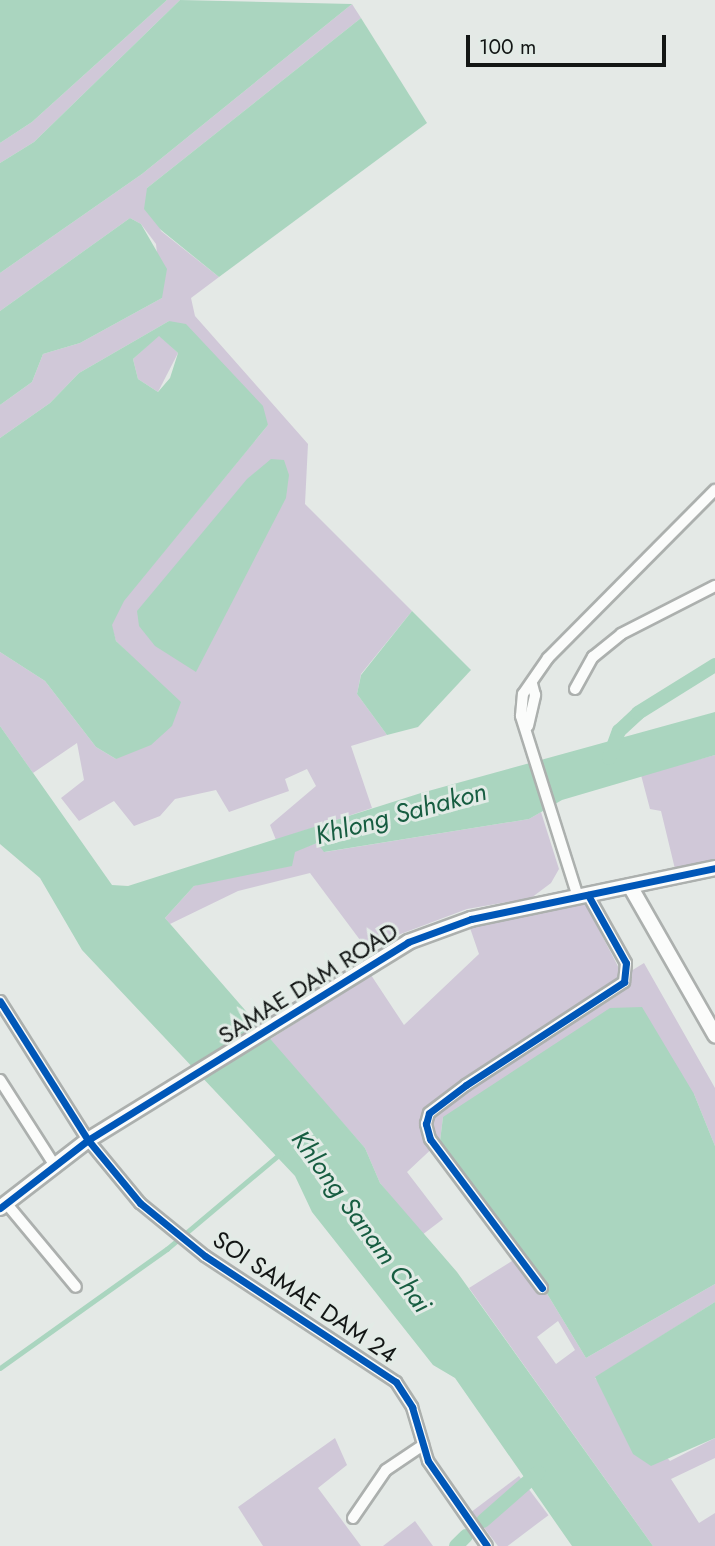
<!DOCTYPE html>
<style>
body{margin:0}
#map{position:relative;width:715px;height:1546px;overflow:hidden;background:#e4e9e6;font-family:Jost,sans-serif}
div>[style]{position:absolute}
.green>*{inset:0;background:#d0c8d8;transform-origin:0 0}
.water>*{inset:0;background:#aad5bf}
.stream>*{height:4.5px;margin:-2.25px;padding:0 2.25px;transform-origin:2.25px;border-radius:2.25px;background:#aad5bf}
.canal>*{height:14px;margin:-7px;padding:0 7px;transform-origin:7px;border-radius:7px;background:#aad5bf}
.roads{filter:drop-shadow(2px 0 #acb0ae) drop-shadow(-2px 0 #acb0ae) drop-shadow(0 2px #acb0ae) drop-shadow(0 -2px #acb0ae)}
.street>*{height:10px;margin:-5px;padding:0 5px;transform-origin:5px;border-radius:5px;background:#fbfcfb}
.secondary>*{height:14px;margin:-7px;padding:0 7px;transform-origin:7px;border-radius:7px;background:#fbfcfb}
.cycleway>*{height:7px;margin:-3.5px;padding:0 3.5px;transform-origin:3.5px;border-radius:3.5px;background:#0057b8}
span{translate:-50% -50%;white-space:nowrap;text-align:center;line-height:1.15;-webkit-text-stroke:6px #e2ebe6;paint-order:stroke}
.street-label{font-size:24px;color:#131615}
.water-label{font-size:26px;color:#175d41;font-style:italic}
.scale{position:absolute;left:466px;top:35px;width:200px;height:32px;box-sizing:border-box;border:4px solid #131615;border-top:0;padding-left:9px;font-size:21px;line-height:24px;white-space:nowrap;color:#131615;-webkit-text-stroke:5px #e2ebe6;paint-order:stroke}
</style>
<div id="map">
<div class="green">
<i style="clip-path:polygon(167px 0,180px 0,34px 142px,0 163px,0 143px,32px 122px)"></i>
<i style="clip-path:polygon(352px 4px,361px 18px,147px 188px,161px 231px,219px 277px,191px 298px,195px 316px,308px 444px,305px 504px,412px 611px,361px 674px,357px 694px,387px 735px,351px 746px,372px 808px,276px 840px,270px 825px,316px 786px,307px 769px,285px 779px,289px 791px,229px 812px,216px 790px,175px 799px,160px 816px,134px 826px,114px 801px,79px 821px,61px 798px,84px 780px,77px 743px,33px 773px,0 726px,0 652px,45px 681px,96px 747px,116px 759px,137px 662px,116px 641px,111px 625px,123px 601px,268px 425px,169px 321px,79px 373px,50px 403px,0 438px,0 405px,32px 382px,43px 354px,80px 343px,162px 298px,156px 244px,141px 224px,130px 218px,0 311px,0 273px,142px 174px)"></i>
<i style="clip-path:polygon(159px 335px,178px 353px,158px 392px,138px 379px,133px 359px)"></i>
<i style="clip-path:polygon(715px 755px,715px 861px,675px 869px,661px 811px,650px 809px,641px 775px)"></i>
<i style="clip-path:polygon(541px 812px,559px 869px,551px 883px,531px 898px,467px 909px,390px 938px,369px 952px,310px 873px,238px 891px,170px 924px,165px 918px,194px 886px,317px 843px,325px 852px,529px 819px)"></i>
<i style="clip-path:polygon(585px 903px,623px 976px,644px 963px,715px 1088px,715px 1146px,694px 1094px,443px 1117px,440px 1141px,407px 1172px,443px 1219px,422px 1235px,380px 1183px,365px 1148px,269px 1040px,371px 975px,404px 1025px,479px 954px,470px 928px)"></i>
<i style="clip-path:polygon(evenodd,523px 1254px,586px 1358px,715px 1284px,715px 1302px,595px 1378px,670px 1461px,715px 1438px,715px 1458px,671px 1479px,699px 1523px,715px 1513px,715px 1546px,653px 1546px,469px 1288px,523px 1254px,558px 1321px,575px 1350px,556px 1364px,537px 1337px,558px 1321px)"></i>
<i style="clip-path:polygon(335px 1438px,347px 1465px,318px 1488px,361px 1546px,263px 1546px,238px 1507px)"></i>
<i style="left:519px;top:1476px;width:49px;height:59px;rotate:53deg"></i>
<i style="clip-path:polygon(415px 1521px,433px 1546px,383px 1546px)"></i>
</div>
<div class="water">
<i style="clip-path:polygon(0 0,167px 0,32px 122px,0 143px)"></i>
<i style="clip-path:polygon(180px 0,352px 4px,142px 174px,0 273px,0 163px,34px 142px)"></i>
<i style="clip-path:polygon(361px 18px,427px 123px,219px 277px,161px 230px,144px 209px,147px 188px)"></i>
<i style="clip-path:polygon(130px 218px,141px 224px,167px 269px,162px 298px,80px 343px,43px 354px,32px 382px,0 405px,0 311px)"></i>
<i style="clip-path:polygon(evenodd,169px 321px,186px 324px,263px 406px,268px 425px,124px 601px,112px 625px,116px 641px,181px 702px,172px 726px,151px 745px,116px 759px,96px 747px,45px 681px,0 652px,0 438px,50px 403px,79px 373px,169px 321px,159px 336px,178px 353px,170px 378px,158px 392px,138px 379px,133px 359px,159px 336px)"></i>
<i style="clip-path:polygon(271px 459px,284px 460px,289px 475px,286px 498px,196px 672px,155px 646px,139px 626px,137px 611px,247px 479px)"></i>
<i style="clip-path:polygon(412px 611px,471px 670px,418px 727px,387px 735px,357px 694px,361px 675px)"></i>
<i style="clip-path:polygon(715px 712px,715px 755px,562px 800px,529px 819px,324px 852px,317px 843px,295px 852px,292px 866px,194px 886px,165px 918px,365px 1148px,380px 1183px,457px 1272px,653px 1546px,572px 1546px,455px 1378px,433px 1365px,312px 1212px,295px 1176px,82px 950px,40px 878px,0 844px,0 726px,112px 885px,128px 886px,421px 793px)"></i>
<i style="clip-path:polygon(642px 1007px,694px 1094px,715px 1146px,715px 1284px,586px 1358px,523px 1254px,440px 1141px,443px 1117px,610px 1008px)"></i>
<i style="clip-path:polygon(715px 1302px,715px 1438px,651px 1466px,633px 1454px,595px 1377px)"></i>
</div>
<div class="stream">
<i style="left:0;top:1368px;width:205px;rotate:-35.5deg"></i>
<i style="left:167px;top:1249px;width:148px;rotate:-40.1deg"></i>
</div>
<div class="canal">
<i style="left:609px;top:758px;width:29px;rotate:-70deg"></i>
<i style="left:619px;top:731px;width:26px;rotate:-43deg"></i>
<i style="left:638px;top:713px;width:91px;rotate:-31.9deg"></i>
<i style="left:483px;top:1521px;width:74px;rotate:-41.2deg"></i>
<i style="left:456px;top:1546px;width:14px;rotate:-45deg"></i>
</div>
<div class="roads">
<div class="street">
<i style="left:575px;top:689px;width:37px;rotate:-61deg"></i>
<i style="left:593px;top:657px;width:36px;rotate:-39deg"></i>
<i style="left:621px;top:634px;width:106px;rotate:-27.1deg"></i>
<i style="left:528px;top:726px;width:32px;rotate:-77deg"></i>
<i style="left:535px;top:695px;width:11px;rotate:-105deg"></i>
<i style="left:578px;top:897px;width:190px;rotate:-107.5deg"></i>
<i style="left:521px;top:716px;width:22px;rotate:-85deg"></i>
<i style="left:523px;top:694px;width:44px;rotate:-55.2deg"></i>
<i style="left:548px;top:658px;width:237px;rotate:-45.2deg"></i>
<i style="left:0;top:1001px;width:165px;rotate:57.7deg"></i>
<i style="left:88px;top:1140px;width:82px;rotate:50.5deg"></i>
<i style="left:140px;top:1203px;width:84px;rotate:39.2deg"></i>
<i style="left:205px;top:1256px;width:229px;rotate:33.4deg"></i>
<i style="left:396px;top:1382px;width:30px;rotate:57deg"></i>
<i style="left:412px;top:1407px;width:56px;rotate:73.5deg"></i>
<i style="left:428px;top:1461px;width:103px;rotate:55.2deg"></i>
<i style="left:0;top:1080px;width:102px;rotate:57.4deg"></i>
<i style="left:6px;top:1203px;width:109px;rotate:50.2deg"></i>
<i style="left:542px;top:1288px;width:186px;rotate:-126.9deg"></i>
<i style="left:430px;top:1139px;width:16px;rotate:-105deg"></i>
<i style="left:426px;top:1124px;width:11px;rotate:-75deg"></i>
<i style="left:429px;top:1113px;width:46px;rotate:-37.1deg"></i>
<i style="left:466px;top:1085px;width:189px;rotate:-33.1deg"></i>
<i style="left:624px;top:982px;width:19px;rotate:-84deg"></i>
<i style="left:626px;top:963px;width:78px;rotate:-119.2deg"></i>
<i style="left:353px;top:1518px;width:58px;rotate:-55.5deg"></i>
<i style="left:386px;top:1470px;width:45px;rotate:-34deg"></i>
</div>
<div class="secondary">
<i style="left:630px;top:886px;width:172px;rotate:60.3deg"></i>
<i style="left:0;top:1208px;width:111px;rotate:-37.7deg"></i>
<i style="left:88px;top:1140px;width:376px;rotate:-31.7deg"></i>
<i style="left:408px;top:942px;width:67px;rotate:-20.1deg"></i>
<i style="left:471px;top:919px;width:249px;rotate:-11.8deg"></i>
</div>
</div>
<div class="cycleway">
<i style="left:0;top:1001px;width:165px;rotate:57.7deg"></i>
<i style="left:88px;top:1140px;width:82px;rotate:50.5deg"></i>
<i style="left:140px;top:1203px;width:84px;rotate:39.2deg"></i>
<i style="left:205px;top:1256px;width:229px;rotate:33.4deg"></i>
<i style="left:396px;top:1382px;width:30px;rotate:57deg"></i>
<i style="left:412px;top:1407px;width:56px;rotate:73.5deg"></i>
<i style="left:428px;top:1461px;width:103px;rotate:55.2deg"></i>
<i style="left:0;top:1208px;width:111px;rotate:-37.7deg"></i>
<i style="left:88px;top:1140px;width:376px;rotate:-31.7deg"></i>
<i style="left:408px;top:942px;width:67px;rotate:-20.1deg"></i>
<i style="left:471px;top:919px;width:249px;rotate:-11.8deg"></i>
<i style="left:542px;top:1288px;width:186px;rotate:-126.9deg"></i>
<i style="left:430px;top:1139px;width:16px;rotate:-105deg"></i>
<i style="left:426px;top:1124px;width:11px;rotate:-75deg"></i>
<i style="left:429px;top:1113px;width:46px;rotate:-37.1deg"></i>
<i style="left:466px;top:1085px;width:189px;rotate:-33.1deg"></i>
<i style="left:624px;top:982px;width:19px;rotate:-84deg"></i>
<i style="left:626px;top:963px;width:78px;rotate:-119.2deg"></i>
</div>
<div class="street-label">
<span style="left:308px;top:983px;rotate:-32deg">SAMAE DAM ROAD</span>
<span style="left:305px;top:1297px;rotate:34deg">SOI SAMAE DAM 24</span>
</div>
<div class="water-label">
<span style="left:401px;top:814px;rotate:-15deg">Khlong Sahakon</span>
<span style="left:361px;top:1222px;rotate:54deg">Khlong Sanam Chai</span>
</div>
<div class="scale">100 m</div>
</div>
